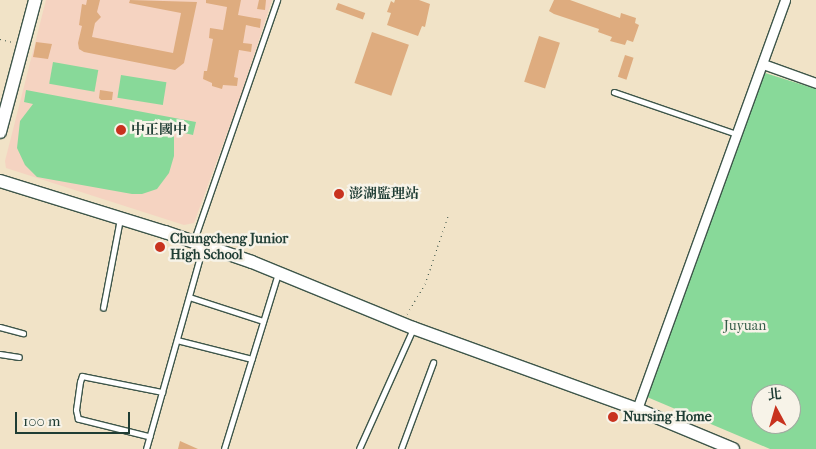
<!DOCTYPE html>
<meta charset="utf-8">
<style>
body{margin:0}
#map{position:relative;width:816px;height:449px;overflow:hidden;background:#f1e3c7;font-family:"IM FELL French Canon","Noto Serif TC",serif}
div>[style]{position:absolute}
.built>*{inset:0;background:#f5d3c1}
.green>*{inset:0;background:#88d999;transform-origin:0 0}
.building>*{inset:0;background:#deac7f;transform-origin:0 0}
.path>*{height:1px;margin-top:-0.5px;transform-origin:0;background:repeating-linear-gradient(90deg,#3e564a 0 1px,transparent 0 5px)}
.roads{filter:drop-shadow(1px 0 #3e564a) drop-shadow(-1px 0 #3e564a) drop-shadow(0 1px #3e564a) drop-shadow(0 -1px #3e564a)}
.lane>*{height:4.5px;margin:-2.25px;padding:0 2.25px;transform-origin:2.25px;border-radius:2.25px;background:#fff}
.street>*{height:9px;margin:-4.5px;padding:0 4.5px;transform-origin:4.5px;border-radius:4.5px;background:#fff}
.secondary>*{height:12px;margin:-6px;padding:0 6px;transform-origin:6px;border-radius:6px;background:#fff}
.dots>*{width:14px;height:14px;translate:-50% -50%;box-sizing:border-box;border:2px solid #f7f3e8;border-radius:50%}
span{translate:-50% -50%;white-space:nowrap;text-align:center;line-height:1.15;-webkit-text-stroke:5px #f7f3e8;paint-order:stroke}
.poi-label{font-size:14px;color:#1f3d34;font-weight:700}
.left{translate:0 -50%;text-align:left}
.park-label{font-size:14px;color:#345c48}
.north{position:absolute;left:751px;top:384px;width:50px;height:50px;box-sizing:border-box;background:#f7f3e8;border:1px solid #a1aaa0;border-radius:50%;rotate:354deg;font-size:14px;font-weight:700;line-height:20px;text-align:center;color:#1f3d34}
.north::after{content:'';display:block;margin:auto;width:18px;height:22px;background:#c8321e;clip-path:polygon(50% 0,100% 100%,50% 72%,0 100%)}
.scale{position:absolute;left:15px;top:412px;width:115px;height:22px;box-sizing:border-box;border:2px solid #1f3d34;border-top:0;padding-left:6px;font-size:15px;line-height:18px;white-space:nowrap;color:#1f3d34;-webkit-text-stroke:4px #f7f3e8;paint-order:stroke}
</style>
<div id="map">
<div class="built">
<i style="clip-path:polygon(46px 0,272px 0,240px 98px,194px 223px,184px 225px,6px 168px,5px 161px)"></i>
</div>
<div class="green">
<i style="left:53px;top:62px;width:46px;height:22px;rotate:10deg"></i>
<i style="clip-path:polygon(evenodd,762px 72px,816px 89px,816px 449px,770px 449px,647px 397px,762px 72px,761px 394px,791px 394px,791px 424px,761px 424px,761px 394px)"></i>
<i style="left:121px;top:75px;width:46px;height:23px;rotate:9deg"></i>
<i style="clip-path:polygon(26px 90px,196px 122px,193px 135px,171px 130px,174px 137px,174px 156px,169px 173px,157px 189px,142px 194px,132px 194px,37px 177px,25px 165px,17px 148px,20px 121px,33px 104px,24px 102px)"></i>
</div>
<div class="building">
<i style="clip-path:polygon(87px 0,100px 0,97px 12px,101px 17px,95px 23px,92px 37px,173px 53px,181px 13px,129px 3px,130px 0,197px 2px,184px 63px,175px 70px,84px 52px,79px 49px,78px 43px,82px 26px,79px 25px,82px 4px,86px 5px)"></i>
<i style="clip-path:polygon(206px 0,241px 0,238px 15px,261px 19px,260px 28px,246px 25px,243px 43px,252px 44px,251px 52px,239px 50px,234px 77px,238px 78px,237px 86px,223px 85px,222px 89px,212px 86px,212px 83px,203px 79px,204px 71px,207px 71px,213px 39px,209px 38px,210px 28px,223px 30px,227px 7px,206px 3px)"></i>
<i style="clip-path:polygon(259px 0,266px 0,265px 10px,257px 9px)"></i>
<i style="clip-path:polygon(395px 0,419px 0,430px 4px,425px 27px,422px 26px,418px 36px,387px 25px,391px 13px,387px 12px,391px 1px,394px 3px)"></i>
<i style="clip-path:polygon(554px 0,570px 0,620px 18px,621px 13px,636px 18px,635px 23px,639px 25px,633px 42px,627px 40px,625px 45px,610px 41px,612px 37px,598px 32px,599px 29px,554px 14px,549px 11px)"></i>
<i style="left:338px;top:3px;width:29px;height:7px;rotate:20deg"></i>
<i style="left:372px;top:32px;width:39px;height:54px;rotate:19deg"></i>
<i style="left:539px;top:36px;width:22px;height:48px;rotate:18deg"></i>
<i style="clip-path:polygon(36px 42px,52px 44px,48px 59px,33px 57px)"></i>
<i style="left:625px;top:55px;width:9px;height:23px;rotate:18deg"></i>
<i style="clip-path:polygon(100px 90px,113px 92px,112px 100px,101px 100px,99px 98px)"></i>
<i style="clip-path:polygon(180px 441px,198px 449px,178px 449px)"></i>
</div>
<div class="path">
<i style="left:0;top:39px;width:13px;rotate:13deg"></i>
<i style="left:407px;top:314px;width:35px;rotate:-59deg"></i>
<i style="left:425px;top:284px;width:72px;rotate:-71.3deg"></i>
</div>
<div class="roads">
<div class="lane">
<i style="left:614px;top:92px;width:130px;rotate:18.9deg"></i>
<i style="left:194px;top:240px;width:254px;rotate:-70.9deg"></i>
<i style="left:189px;top:297px;width:78px;rotate:18deg"></i>
<i style="left:103px;top:308px;width:91px;rotate:-79.2deg"></i>
<i style="left:0;top:327px;width:24px;rotate:15deg"></i>
<i style="left:177px;top:340px;width:77px;rotate:14.2deg"></i>
<i style="left:0;top:354px;width:19px;rotate:9deg"></i>
<i style="left:150px;top:437px;width:74px;rotate:-166deg"></i>
<i style="left:78px;top:419px;width:9px;rotate:-103deg"></i>
<i style="left:76px;top:410px;width:28px;rotate:-82deg"></i>
<i style="left:80px;top:382px;width:6px;rotate:-72deg"></i>
<i style="left:82px;top:376px;width:82px;rotate:11.3deg"></i>
<i style="left:146px;top:449px;width:211px;rotate:-74.3deg"></i>
<i style="left:224px;top:449px;width:184px;rotate:-72.9deg"></i>
<i style="left:359px;top:449px;width:132px;rotate:-65.8deg"></i>
<i style="left:401px;top:449px;width:92px;rotate:-69.6deg"></i>
</div>
<div class="street">
<i style="left:763px;top:64px;width:56px;rotate:19.7deg"></i>
<i style="left:637px;top:409px;width:435px;rotate:-70.1deg"></i>
</div>
<div class="secondary">
<i style="left:0;top:132px;width:137px;rotate:-75.1deg"></i>
<i style="left:0;top:181px;width:173px;rotate:17.2deg"></i>
<i style="left:165px;top:232px;width:92px;rotate:19deg"></i>
<i style="left:252px;top:262px;width:174px;rotate:22.3deg"></i>
<i style="left:413px;top:328px;width:238px;rotate:19.9deg"></i>
<i style="left:637px;top:409px;width:104px;rotate:22.6deg"></i>
</div>
</div>
<div class="dots">
<i style="left:121px;top:130px;background:#c8321e"></i>
<i style="left:339px;top:194px;background:#c8321e"></i>
<i style="left:160px;top:247px;background:#c8321e"></i>
<i style="left:613px;top:417px;background:#c8321e"></i>
</div>
<div class="poi-label">
<span class="left" style="left:131px;top:130px">中正國中</span>
<span class="left" style="left:349px;top:194px">澎湖監理站</span>
<span class="left" style="left:170px;top:247px">Chungcheng Junior<br>High School</span>
<span class="left" style="left:623px;top:417px">Nursing Home</span>
</div>
<div class="park-label">
<span style="left:745px;top:326px">Juyuan</span>
</div>
<div class="north">北</div>
<div class="scale">100 m</div>
</div>
